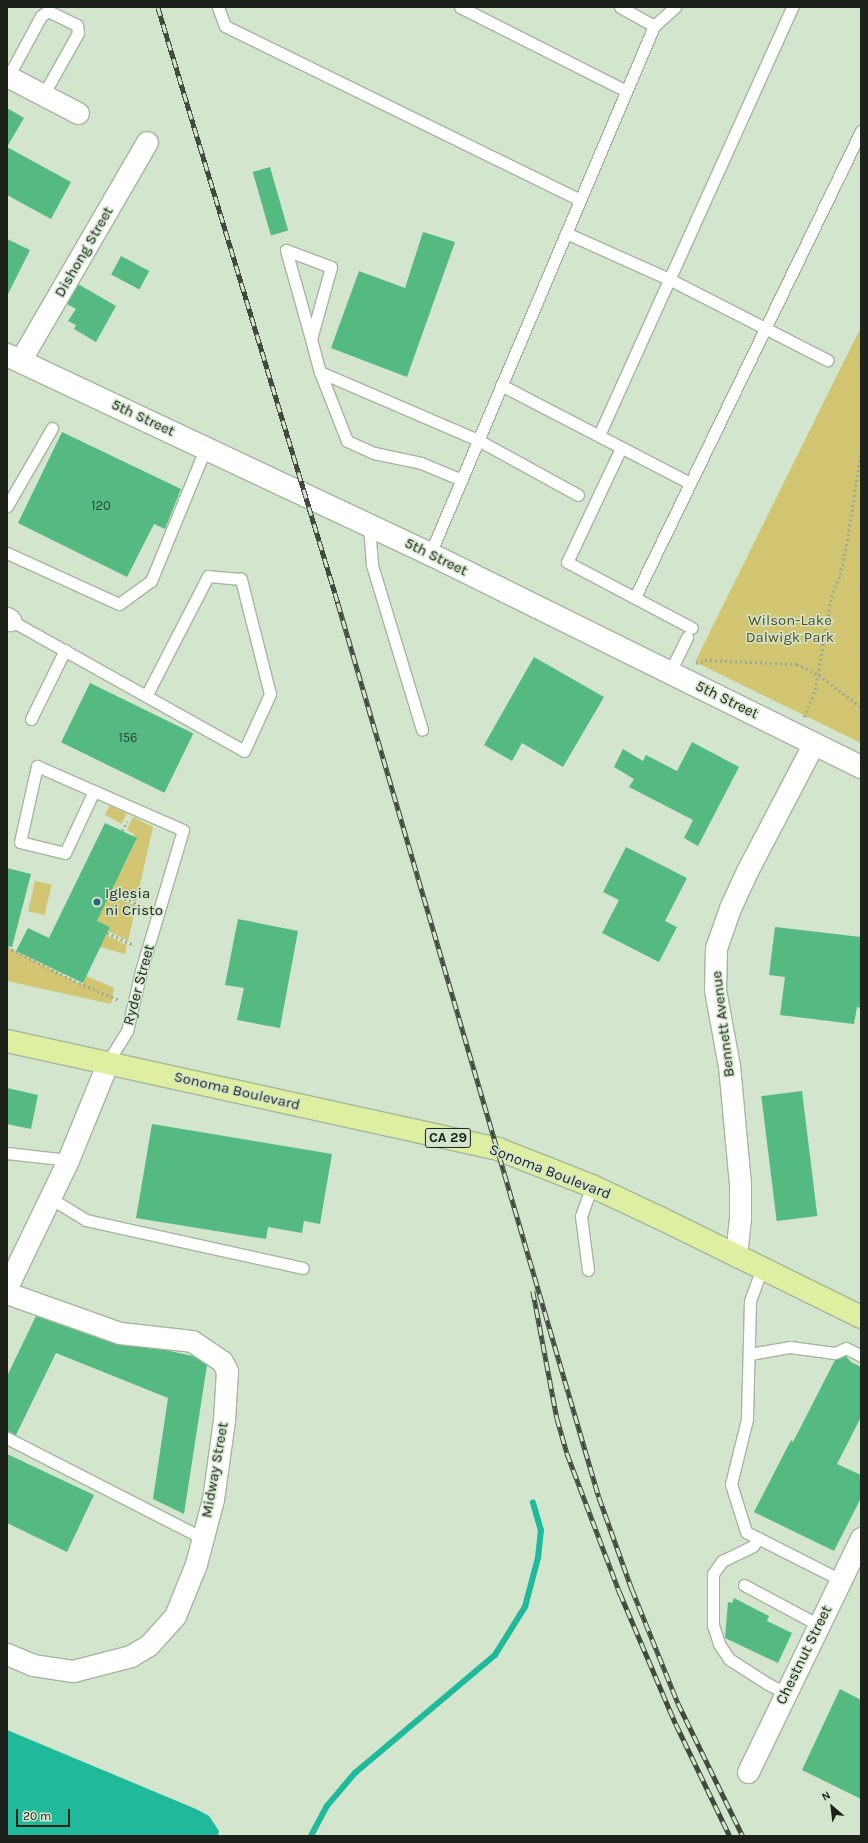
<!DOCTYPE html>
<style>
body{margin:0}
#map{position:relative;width:868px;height:1843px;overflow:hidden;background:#d3e5cd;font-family:Karla,sans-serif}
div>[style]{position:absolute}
.green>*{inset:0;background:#d1c572;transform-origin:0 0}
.water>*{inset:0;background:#1fba9b}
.stream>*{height:5.5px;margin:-2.75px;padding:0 2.75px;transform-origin:2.75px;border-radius:2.75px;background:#1fba9b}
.building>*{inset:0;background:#54ba81;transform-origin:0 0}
.path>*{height:2.5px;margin-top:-1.25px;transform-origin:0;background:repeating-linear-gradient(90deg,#9caa97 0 2px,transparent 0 5px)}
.roads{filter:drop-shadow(1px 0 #a5b69f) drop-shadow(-1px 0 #a5b69f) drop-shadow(0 1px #a5b69f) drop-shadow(0 -1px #a5b69f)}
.service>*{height:11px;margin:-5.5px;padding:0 5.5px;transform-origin:5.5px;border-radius:5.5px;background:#fff}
.minor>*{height:21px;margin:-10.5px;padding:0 10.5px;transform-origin:10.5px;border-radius:10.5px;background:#fff}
.tertiary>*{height:22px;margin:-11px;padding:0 11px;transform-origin:11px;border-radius:11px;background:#fff}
.primary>*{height:22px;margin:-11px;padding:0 11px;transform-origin:11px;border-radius:11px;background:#dfefa2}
.rail>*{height:4.5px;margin-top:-2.25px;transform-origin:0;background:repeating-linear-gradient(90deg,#d3e5cd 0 9px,#414a3e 0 18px);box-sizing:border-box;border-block:1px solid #414a3e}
.dots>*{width:11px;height:11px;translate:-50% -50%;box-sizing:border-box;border:2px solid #d3e5cd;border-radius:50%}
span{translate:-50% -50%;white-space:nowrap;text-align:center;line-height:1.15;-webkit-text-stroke:3px #d3e5cd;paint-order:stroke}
.number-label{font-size:13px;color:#2a4834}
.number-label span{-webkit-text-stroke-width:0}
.shield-label span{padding:1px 3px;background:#d3e5cd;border:1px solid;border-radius:3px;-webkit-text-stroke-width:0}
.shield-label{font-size:14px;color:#1c221a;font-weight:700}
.street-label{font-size:15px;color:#1c221a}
.park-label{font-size:15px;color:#544e22}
.poi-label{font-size:15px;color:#1c221a}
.left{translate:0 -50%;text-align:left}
.frame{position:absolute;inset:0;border:8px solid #1c221a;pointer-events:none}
.north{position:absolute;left:812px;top:1787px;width:40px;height:40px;-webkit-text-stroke:3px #d3e5cd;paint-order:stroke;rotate:332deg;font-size:11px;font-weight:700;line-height:16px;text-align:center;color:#1c221a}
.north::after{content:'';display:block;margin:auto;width:14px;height:18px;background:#1c221a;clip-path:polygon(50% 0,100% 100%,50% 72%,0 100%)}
.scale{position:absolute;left:16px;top:1809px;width:54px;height:18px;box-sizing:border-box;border:2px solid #1c221a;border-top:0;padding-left:5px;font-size:12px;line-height:14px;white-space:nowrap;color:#1c221a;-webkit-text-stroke:3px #d3e5cd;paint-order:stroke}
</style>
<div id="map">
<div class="green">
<i style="clip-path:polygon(861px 327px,861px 743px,695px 662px)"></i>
<i style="left:110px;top:805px;width:19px;height:11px;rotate:28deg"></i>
<i style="clip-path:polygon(133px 817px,153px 827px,136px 902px,112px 890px,137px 839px,133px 837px,134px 834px,127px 830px)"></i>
<i style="left:35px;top:881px;width:17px;height:31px;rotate:13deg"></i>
<i style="clip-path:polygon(109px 895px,136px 906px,128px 941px,108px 931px,110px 927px,97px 921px)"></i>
<i style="clip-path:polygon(106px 935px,127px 945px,125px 954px,100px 947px)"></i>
<i style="clip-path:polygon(7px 947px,82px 985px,86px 976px,114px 988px,111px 1004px,7px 981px)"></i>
</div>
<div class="water">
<i style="clip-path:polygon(7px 1730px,196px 1809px,209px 1816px,219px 1831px,218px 1836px,7px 1836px)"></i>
</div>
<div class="stream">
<i style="left:311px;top:1836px;width:34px;rotate:-62deg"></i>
<i style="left:327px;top:1806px;width:43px;rotate:-49.7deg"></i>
<i style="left:355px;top:1773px;width:183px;rotate:-40.1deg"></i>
<i style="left:495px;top:1655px;width:57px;rotate:-58deg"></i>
<i style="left:525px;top:1607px;width:51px;rotate:-75.1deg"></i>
<i style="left:538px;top:1558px;width:27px;rotate:-84deg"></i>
<i style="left:541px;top:1531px;width:29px;rotate:-106deg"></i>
</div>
<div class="building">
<i style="clip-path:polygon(7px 108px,24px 118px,7px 147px,71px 182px,51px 219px,7px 195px)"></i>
<i style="left:270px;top:167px;width:66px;height:18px;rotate:74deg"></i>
<i style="clip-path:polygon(423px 232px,455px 242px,407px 377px,331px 348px,359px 271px,405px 288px)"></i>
<i style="clip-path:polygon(7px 239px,30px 250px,7px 296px)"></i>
<i style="left:121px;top:256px;width:32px;height:21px;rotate:28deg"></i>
<i style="clip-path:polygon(78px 284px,116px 306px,96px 342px,74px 329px,76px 325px,68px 321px,76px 309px,67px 304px)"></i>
<i style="clip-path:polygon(62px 432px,181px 489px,165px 529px,154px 524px,127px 577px,18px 523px)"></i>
<i style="clip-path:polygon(534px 657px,604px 697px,563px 767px,522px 743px,512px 761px,484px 745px)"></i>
<i style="left:90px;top:683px;width:115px;height:66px;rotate:26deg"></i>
<i style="clip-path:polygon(692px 742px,739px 767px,698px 846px,684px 838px,693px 820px,629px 787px,634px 779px,614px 767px,623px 749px,643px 761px,646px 755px,677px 771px)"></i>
<i style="clip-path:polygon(105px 823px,137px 838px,97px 921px,110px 927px,83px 983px,16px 951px,28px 928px,49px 938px)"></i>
<i style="clip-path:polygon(626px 847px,687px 878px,665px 921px,677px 927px,659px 962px,602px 933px,619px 900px,603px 892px)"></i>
<i style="clip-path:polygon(7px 868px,31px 874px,12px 947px,7px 946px)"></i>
<i style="clip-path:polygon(238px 919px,298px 931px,280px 1028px,237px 1020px,244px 988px,225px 985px)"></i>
<i style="clip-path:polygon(775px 927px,861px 937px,861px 1008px,857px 1007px,854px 1024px,780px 1015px,785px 977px,769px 975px)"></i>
<i style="clip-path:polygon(7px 1088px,38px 1095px,31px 1129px,7px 1124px)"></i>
<i style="left:802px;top:1091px;width:126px;height:41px;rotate:83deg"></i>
<i style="clip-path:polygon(152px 1124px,332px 1154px,320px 1224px,304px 1221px,302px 1233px,268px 1227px,266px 1239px,136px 1218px)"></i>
<i style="clip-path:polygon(36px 1316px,116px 1344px,165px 1350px,193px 1356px,207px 1365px,184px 1514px,153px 1499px,168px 1398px,56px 1353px,16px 1435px,7px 1431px,7px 1376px)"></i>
<i style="clip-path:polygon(846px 1356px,851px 1362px,861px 1367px,861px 1417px,837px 1464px,861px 1475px,861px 1498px,834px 1551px,754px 1512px,791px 1440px,793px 1442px,835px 1360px)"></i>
<i style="clip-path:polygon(7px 1454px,94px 1495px,67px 1552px,7px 1523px)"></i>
<i style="clip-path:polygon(734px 1598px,769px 1616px,767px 1621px,792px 1633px,778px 1663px,725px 1638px,728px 1602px,732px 1603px)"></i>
<i style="clip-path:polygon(840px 1689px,861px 1700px,861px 1799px,802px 1770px)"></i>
</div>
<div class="path">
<i style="left:696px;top:663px;width:9px;rotate:-18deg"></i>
<i style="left:705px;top:660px;width:92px;rotate:2.5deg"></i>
<i style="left:797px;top:664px;width:25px;rotate:27deg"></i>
<i style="left:819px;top:675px;width:53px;rotate:37.3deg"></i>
<i style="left:804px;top:717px;width:29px;rotate:-68deg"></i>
<i style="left:815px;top:690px;width:94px;rotate:-80.2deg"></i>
<i style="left:831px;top:597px;width:24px;rotate:-68deg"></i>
<i style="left:840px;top:575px;width:35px;rotate:-78deg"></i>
<i style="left:847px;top:541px;width:91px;rotate:-81.2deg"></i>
<i style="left:122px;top:831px;width:11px;rotate:-63deg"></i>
<i style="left:111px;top:892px;width:38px;rotate:25deg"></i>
<i style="left:107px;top:933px;width:30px;rotate:24deg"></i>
<i style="left:7px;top:947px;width:80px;rotate:26.6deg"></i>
<i style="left:79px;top:983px;width:43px;rotate:23deg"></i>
</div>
<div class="roads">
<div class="service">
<i style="left:218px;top:7px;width:20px;rotate:70deg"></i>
<i style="left:225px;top:26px;width:395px;rotate:26.1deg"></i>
<i style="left:460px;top:7px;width:186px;rotate:26.8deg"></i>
<i style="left:620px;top:7px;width:39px;rotate:29deg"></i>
<i style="left:8px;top:77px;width:69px;rotate:-61.6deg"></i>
<i style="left:41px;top:16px;width:9px;rotate:-36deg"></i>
<i style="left:48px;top:11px;width:32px;rotate:26deg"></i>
<i style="left:77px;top:25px;width:8px;rotate:83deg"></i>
<i style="left:78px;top:33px;width:71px;rotate:119.4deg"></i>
<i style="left:566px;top:233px;width:113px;rotate:24.1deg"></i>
<i style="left:669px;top:279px;width:178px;rotate:27.1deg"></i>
<i style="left:311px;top:339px;width:75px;rotate:-74.5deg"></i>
<i style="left:331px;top:267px;width:48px;rotate:-159.3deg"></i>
<i style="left:286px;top:250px;width:92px;rotate:74.3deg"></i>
<i style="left:311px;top:339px;width:34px;rotate:75deg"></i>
<i style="left:320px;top:372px;width:74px;rotate:68.6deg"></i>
<i style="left:347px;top:441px;width:30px;rotate:24deg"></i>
<i style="left:374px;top:453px;width:48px;rotate:12deg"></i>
<i style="left:421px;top:463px;width:44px;rotate:22.5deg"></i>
<i style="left:320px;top:372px;width:172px;rotate:23.3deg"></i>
<i style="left:478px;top:440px;width:114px;rotate:28.8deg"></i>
<i style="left:501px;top:385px;width:213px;rotate:27.4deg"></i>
<i style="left:599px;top:435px;width:470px;rotate:-65.7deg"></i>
<i style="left:621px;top:448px;width:126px;rotate:115.3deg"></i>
<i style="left:567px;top:562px;width:141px;rotate:27.8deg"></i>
<i style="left:7px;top:506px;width:90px;rotate:-60deg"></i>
<i style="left:369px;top:525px;width:40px;rotate:85.7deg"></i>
<i style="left:372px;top:565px;width:172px;rotate:73.1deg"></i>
<i style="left:7px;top:553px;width:123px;rotate:24.5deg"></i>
<i style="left:119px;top:604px;width:39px;rotate:-36deg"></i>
<i style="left:151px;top:581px;width:145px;rotate:-67.7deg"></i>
<i style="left:430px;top:554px;width:574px;rotate:-67.01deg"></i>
<i style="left:654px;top:26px;width:28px;rotate:-42deg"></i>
<i style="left:635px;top:597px;width:518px;rotate:-64.13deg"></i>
<i style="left:10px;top:620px;width:268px;rotate:29.2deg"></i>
<i style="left:244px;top:751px;width:63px;rotate:-65.5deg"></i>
<i style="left:270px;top:694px;width:119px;rotate:-104.2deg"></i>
<i style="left:241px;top:579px;width:33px;rotate:-175deg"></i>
<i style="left:208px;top:576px;width:135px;rotate:117.3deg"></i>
<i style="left:670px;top:672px;width:39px;rotate:-64deg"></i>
<i style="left:31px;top:719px;width:77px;rotate:-63.8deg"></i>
<i style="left:94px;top:791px;width:68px;rotate:115.1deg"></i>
<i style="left:65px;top:853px;width:46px;rotate:-166.3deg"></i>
<i style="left:20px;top:842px;width:78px;rotate:-77.4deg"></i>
<i style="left:37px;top:766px;width:62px;rotate:23.7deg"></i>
<i style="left:94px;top:791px;width:97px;rotate:23.7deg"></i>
<i style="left:183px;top:830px;width:147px;rotate:106.6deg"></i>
<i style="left:141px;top:971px;width:62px;rotate:103.1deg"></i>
<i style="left:127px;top:1031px;width:36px;rotate:122deg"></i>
<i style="left:7px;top:1153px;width:61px;rotate:6.5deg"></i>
<i style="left:50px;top:1198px;width:42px;rotate:31.4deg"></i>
<i style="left:86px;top:1220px;width:222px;rotate:12.5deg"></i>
<i style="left:762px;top:1268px;width:35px;rotate:110deg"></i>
<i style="left:750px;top:1301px;width:118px;rotate:91.5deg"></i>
<i style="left:747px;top:1419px;width:67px;rotate:103.8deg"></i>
<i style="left:731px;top:1484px;width:50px;rotate:72.6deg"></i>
<i style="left:746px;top:1532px;width:106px;rotate:26.8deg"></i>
<i style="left:588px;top:1270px;width:54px;rotate:-97.4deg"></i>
<i style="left:581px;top:1216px;width:32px;rotate:-70deg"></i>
<i style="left:750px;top:1354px;width:41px;rotate:-9.9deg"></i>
<i style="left:790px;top:1347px;width:45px;rotate:7.6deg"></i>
<i style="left:835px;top:1353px;width:12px;rotate:-24deg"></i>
<i style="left:846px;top:1348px;width:17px;rotate:28deg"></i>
<i style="left:7px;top:1438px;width:219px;rotate:27.1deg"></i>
<i style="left:758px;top:1538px;width:9px;rotate:122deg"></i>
<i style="left:753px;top:1546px;width:34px;rotate:154deg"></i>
<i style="left:722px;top:1561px;width:16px;rotate:125deg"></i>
<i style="left:713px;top:1574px;width:51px;rotate:90deg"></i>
<i style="left:713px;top:1625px;width:20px;rotate:72deg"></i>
<i style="left:719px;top:1644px;width:18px;rotate:56deg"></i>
<i style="left:729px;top:1659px;width:46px;rotate:32.7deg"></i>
<i style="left:768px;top:1684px;width:20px;rotate:27deg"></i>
<i style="left:744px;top:1585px;width:85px;rotate:28.1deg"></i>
</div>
<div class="minor">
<i style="left:7px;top:76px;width:80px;rotate:27.5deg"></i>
<i style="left:20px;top:361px;width:253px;rotate:-59.9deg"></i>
<i style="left:7px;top:618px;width:4px;rotate:34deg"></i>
<i style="left:736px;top:1256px;width:37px;rotate:-84deg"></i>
<i style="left:740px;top:1219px;width:35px;rotate:-90deg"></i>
<i style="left:740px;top:1184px;width:119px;rotate:-95.3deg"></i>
<i style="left:729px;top:1066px;width:77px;rotate:-100.4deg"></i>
<i style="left:715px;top:990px;width:42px;rotate:-88.6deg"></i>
<i style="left:716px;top:948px;width:42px;rotate:-70.7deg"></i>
<i style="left:730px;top:908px;width:41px;rotate:-65.3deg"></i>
<i style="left:747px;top:871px;width:144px;rotate:-62.4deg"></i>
<i style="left:7px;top:1287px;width:141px;rotate:-64.3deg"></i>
<i style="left:68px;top:1160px;width:106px;rotate:-67.8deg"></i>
<i style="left:7px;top:1293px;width:120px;rotate:19.5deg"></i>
<i style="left:120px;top:1333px;width:72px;rotate:6.3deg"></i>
<i style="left:192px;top:1341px;width:36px;rotate:34deg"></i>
<i style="left:222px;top:1361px;width:11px;rotate:63deg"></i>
<i style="left:227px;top:1371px;width:49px;rotate:93.5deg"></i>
<i style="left:224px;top:1420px;width:80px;rotate:97.9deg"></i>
<i style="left:213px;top:1499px;width:67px;rotate:104.7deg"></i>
<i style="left:196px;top:1564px;width:56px;rotate:112deg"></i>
<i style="left:175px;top:1616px;width:39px;rotate:132deg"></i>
<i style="left:149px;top:1645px;width:21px;rotate:149deg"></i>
<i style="left:131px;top:1656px;width:60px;rotate:165.5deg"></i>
<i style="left:73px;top:1671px;width:40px;rotate:-171.5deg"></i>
<i style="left:33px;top:1665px;width:28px;rotate:-157deg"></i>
<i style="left:748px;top:1772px;width:260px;rotate:-64.2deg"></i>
</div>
<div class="tertiary">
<i style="left:7px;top:355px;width:467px;rotate:25.2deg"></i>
<i style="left:430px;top:554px;width:481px;rotate:26.3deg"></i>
</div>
<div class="primary">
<i style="left:7px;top:1041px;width:503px;rotate:12.41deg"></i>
<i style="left:498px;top:1149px;width:101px;rotate:21.5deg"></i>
<i style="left:592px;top:1186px;width:75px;rotate:25.2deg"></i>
<i style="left:660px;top:1218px;width:224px;rotate:26.2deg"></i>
</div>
</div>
<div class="rail">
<i style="left:158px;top:7px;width:623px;rotate:73.19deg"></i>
<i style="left:338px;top:603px;width:931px;rotate:73.73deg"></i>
<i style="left:599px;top:1497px;width:98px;rotate:70.3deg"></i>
<i style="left:632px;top:1589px;width:123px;rotate:68deg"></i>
<i style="left:678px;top:1703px;width:148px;rotate:64deg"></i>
<i style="left:533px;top:1291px;width:129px;rotate:79.3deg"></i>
<i style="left:557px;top:1418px;width:36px;rotate:74deg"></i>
<i style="left:567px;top:1453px;width:150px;rotate:69.3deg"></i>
<i style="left:620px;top:1593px;width:142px;rotate:66.9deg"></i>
<i style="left:676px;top:1724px;width:124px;rotate:64.3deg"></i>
</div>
<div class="dots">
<i style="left:97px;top:902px;background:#2d6680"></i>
</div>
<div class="number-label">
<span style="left:101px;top:506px">120</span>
<span style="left:128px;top:738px">156</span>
</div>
<div class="shield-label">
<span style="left:448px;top:1138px">CA 29</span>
</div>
<div class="street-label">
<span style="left:84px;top:252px;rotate:-60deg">Dishong Street</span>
<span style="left:143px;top:418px;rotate:25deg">5th Street</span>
<span style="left:436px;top:557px;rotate:26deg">5th Street</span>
<span style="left:727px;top:700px;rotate:26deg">5th Street</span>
<span style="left:139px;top:985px;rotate:-75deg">Ryder Street</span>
<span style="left:723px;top:1024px;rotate:-97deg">Bennett Avenue</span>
<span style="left:237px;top:1091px;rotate:13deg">Sonoma Boulevard</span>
<span style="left:550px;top:1172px;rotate:21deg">Sonoma Boulevard</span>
<span style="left:215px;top:1470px;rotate:-80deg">Midway Street</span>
<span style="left:804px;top:1655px;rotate:-64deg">Chestnut Street</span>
</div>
<div class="park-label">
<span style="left:790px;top:629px">Wilson-Lake<br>Dalwigk Park</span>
</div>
<div class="poi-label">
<span class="left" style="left:105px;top:902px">Iglesia<br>ni Cristo</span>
</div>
<div class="frame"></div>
<div class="north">N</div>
<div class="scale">20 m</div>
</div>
